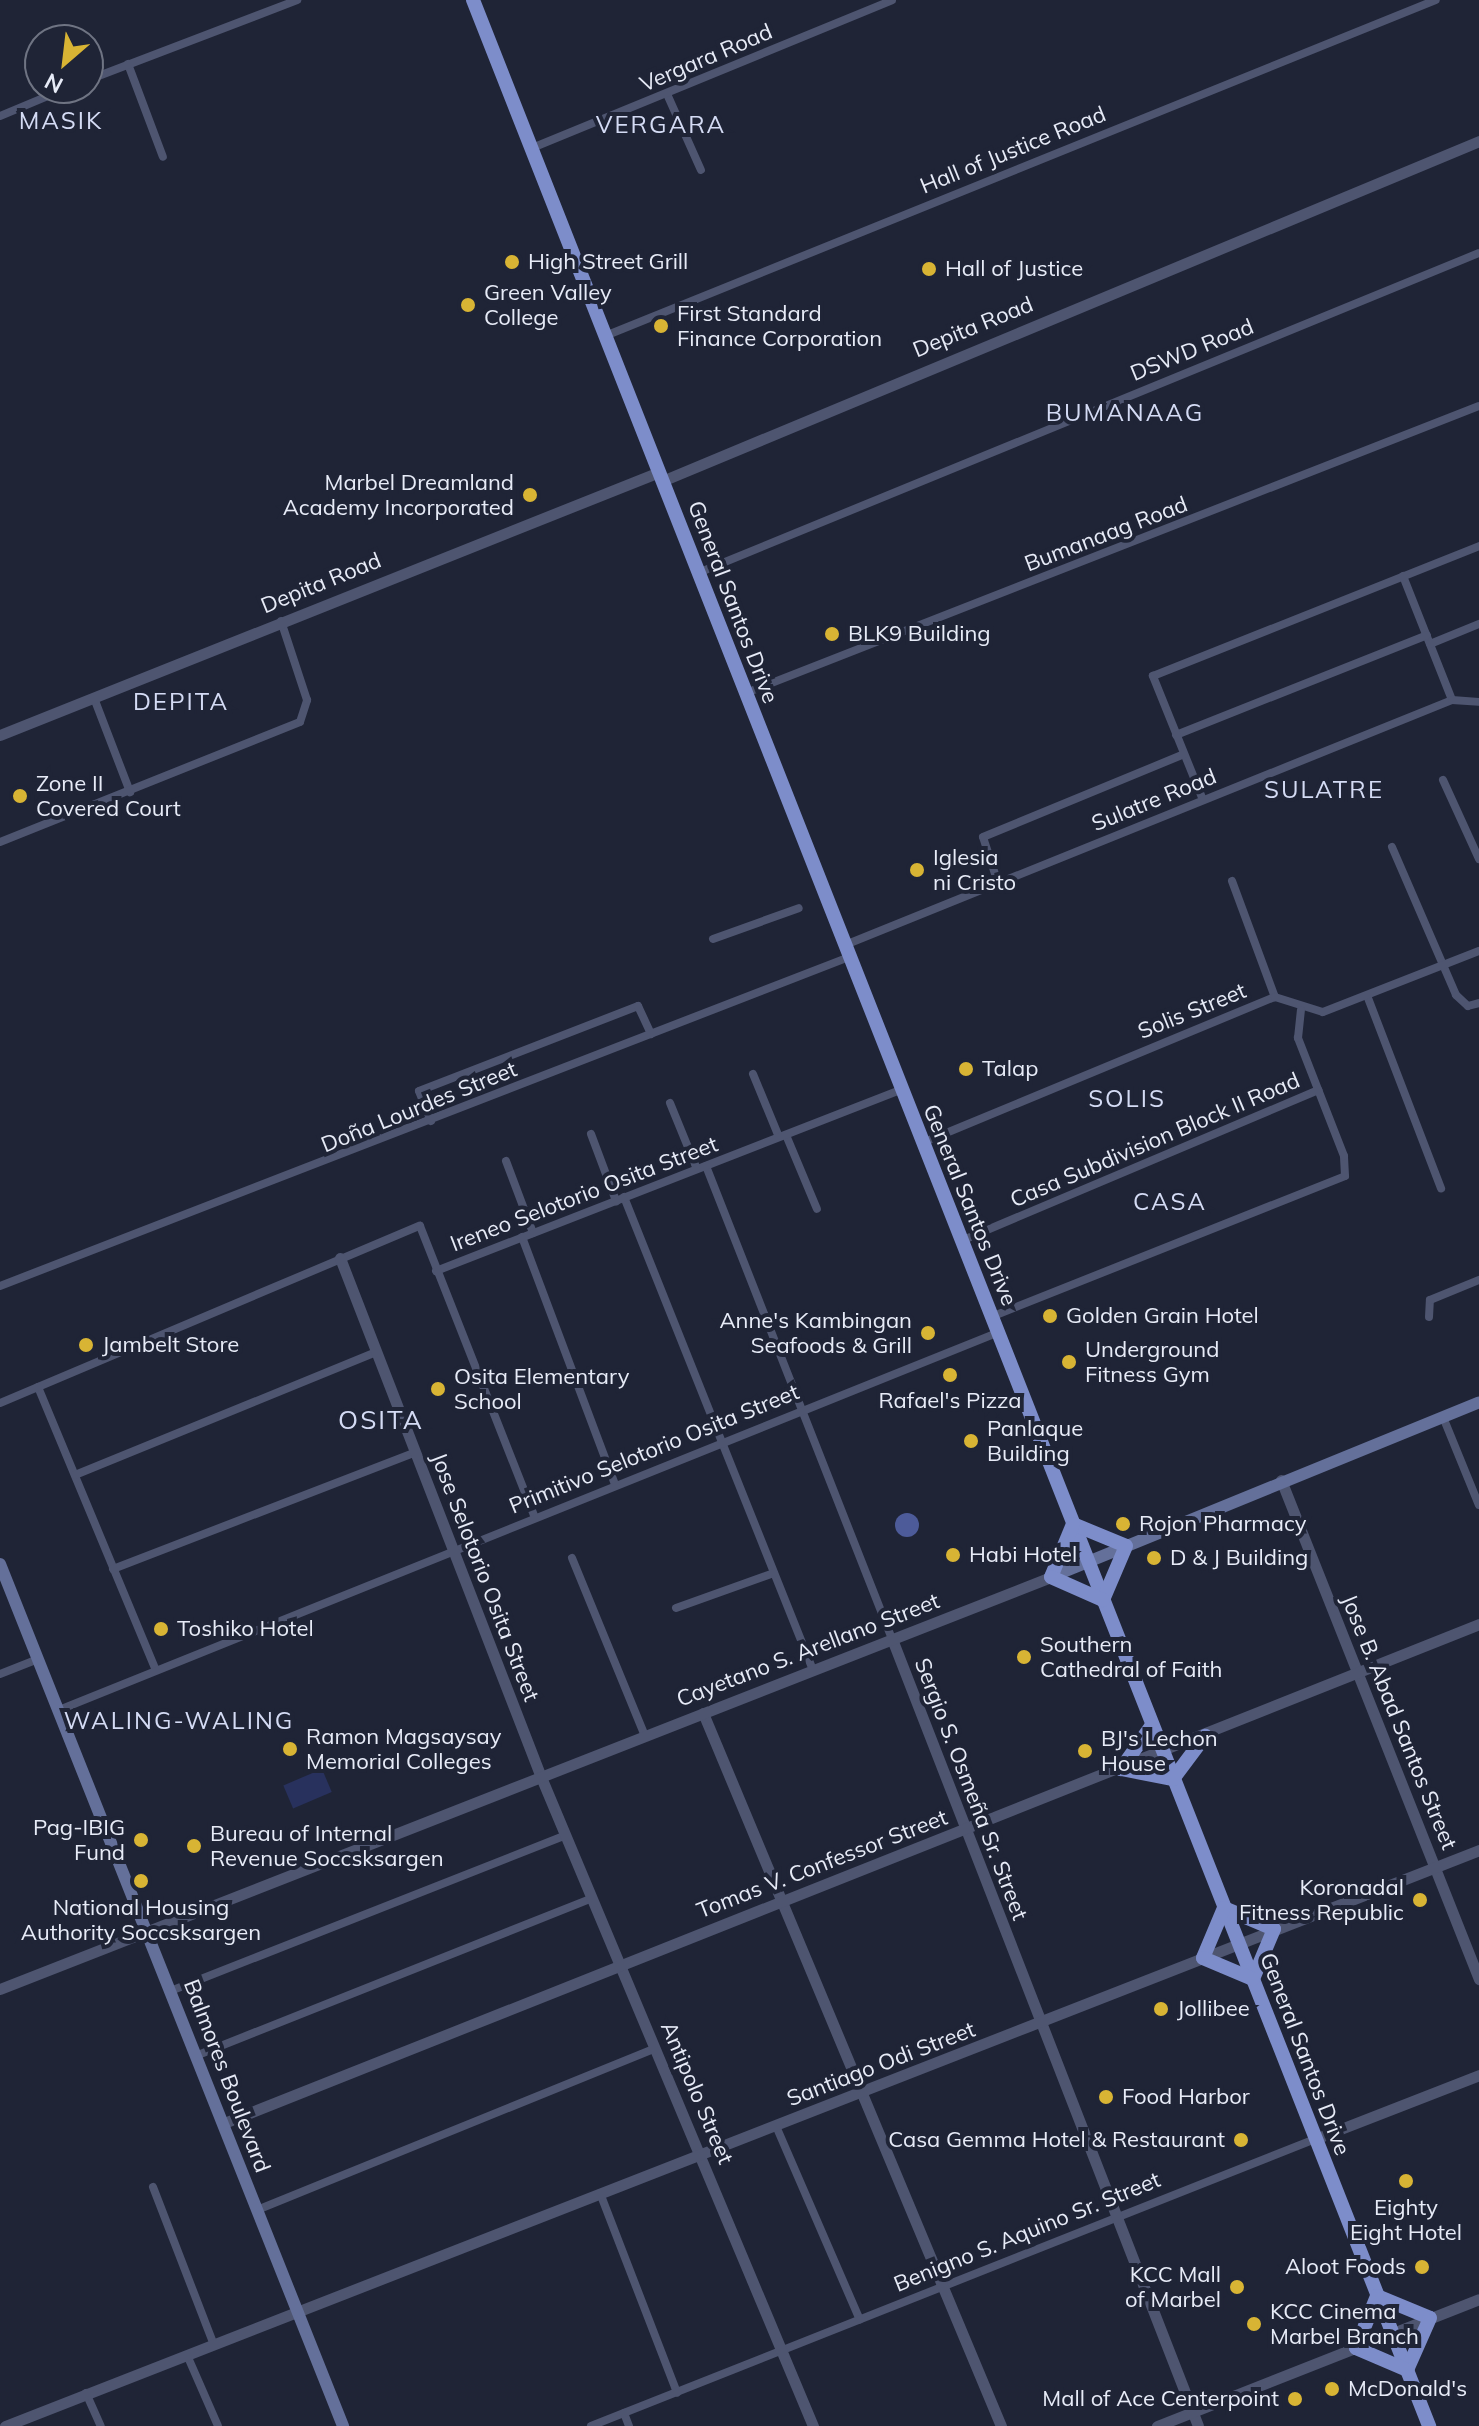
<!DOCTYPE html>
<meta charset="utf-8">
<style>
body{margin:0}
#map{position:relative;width:1479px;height:2426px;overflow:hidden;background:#1f2436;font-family:Mulish,sans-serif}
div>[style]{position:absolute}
.green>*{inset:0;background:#28315d;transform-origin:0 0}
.water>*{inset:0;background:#4d5b99}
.round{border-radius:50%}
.minor>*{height:8px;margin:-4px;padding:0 4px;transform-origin:4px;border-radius:4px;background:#4e5570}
.tertiary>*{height:11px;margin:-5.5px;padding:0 5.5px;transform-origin:5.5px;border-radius:5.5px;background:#4e5570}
.secondary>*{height:12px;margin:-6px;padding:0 6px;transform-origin:6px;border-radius:6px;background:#64709a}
.trunk>*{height:14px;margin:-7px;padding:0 7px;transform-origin:7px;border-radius:7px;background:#7d8dca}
.dots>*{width:22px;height:22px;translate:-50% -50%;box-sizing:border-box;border:4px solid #1f2436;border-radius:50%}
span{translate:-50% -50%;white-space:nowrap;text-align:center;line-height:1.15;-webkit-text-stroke:8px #1f2436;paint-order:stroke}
.street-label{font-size:22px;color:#e7ebf7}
.poi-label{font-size:22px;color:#e7ebf7}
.left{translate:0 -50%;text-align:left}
.right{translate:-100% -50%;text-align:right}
.neighbourhood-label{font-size:24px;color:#d4dbf4;letter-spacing:2px}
.quarter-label{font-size:26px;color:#d4dbf4;letter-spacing:2px}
.north{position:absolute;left:24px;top:24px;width:80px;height:80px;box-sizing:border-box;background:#1f2436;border:2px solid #6f7483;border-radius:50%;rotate:208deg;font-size:22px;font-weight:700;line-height:32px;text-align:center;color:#e7ebf7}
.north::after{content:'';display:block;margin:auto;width:28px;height:36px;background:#d8b434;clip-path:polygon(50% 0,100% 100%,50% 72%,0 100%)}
</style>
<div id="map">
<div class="green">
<i style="left:322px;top:1769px;width:25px;height:42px;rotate:67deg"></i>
</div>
<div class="water">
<i class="round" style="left:895px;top:1513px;width:24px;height:24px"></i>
</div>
<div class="minor">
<i style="left:128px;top:64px;width:99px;rotate:69.4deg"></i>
<i style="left:88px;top:80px;width:224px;rotate:-20.9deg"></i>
<i style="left:667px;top:94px;width:83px;rotate:65.9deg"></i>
<i style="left:0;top:116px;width:73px;rotate:-22.7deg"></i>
<i style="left:532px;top:148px;width:389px;rotate:-22.3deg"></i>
<i style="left:605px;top:336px;width:896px;rotate:-22.02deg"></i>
<i style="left:698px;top:573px;width:844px;rotate:-22.28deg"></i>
<i style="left:1403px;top:576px;width:133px;rotate:68.4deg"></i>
<i style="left:1430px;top:644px;width:53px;rotate:-22.2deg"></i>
<i style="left:746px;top:693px;width:787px;rotate:-21.38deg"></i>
<i style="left:94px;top:698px;width:101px;rotate:69deg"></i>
<i style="left:1176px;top:735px;width:270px;rotate:-21.7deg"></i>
<i style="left:1443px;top:780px;width:87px;rotate:65.5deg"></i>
<i style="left:1203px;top:800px;width:134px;rotate:-112deg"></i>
<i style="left:1153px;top:676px;width:351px;rotate:-21.7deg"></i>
<i style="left:0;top:842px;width:323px;rotate:-21.8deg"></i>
<i style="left:300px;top:722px;width:23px;rotate:-72deg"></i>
<i style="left:307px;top:700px;width:83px;rotate:-108.2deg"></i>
<i style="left:1392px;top:847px;width:161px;rotate:66.6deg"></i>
<i style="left:1456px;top:995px;width:16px;rotate:43deg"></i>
<i style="left:1468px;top:1006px;width:11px;rotate:-15deg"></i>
<i style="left:1232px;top:881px;width:124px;rotate:69.7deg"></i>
<i style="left:998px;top:883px;width:48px;rotate:-108.1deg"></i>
<i style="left:983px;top:837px;width:217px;rotate:-22.4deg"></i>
<i style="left:713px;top:939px;width:91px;rotate:-19.8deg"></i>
<i style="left:845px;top:945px;width:655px;rotate:-21.98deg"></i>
<i style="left:1452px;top:700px;width:27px;rotate:4deg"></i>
<i style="left:1368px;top:998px;width:204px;rotate:69deg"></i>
<i style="left:753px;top:1074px;width:68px;rotate:67.6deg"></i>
<i style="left:670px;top:1103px;width:71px;rotate:67.8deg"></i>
<i style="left:431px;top:1121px;width:32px;rotate:-112deg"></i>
<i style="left:419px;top:1091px;width:235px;rotate:-21.2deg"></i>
<i style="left:638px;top:1006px;width:31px;rotate:65deg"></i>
<i style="left:591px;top:1134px;width:72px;rotate:69.5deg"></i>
<i style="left:786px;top:1135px;width:80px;rotate:67.3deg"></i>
<i style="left:922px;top:1143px;width:382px;rotate:-22.5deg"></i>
<i style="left:1275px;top:997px;width:50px;rotate:17.4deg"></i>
<i style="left:1323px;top:1012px;width:168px;rotate:-21.4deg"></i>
<i style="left:506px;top:1161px;width:77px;rotate:69.4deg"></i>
<i style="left:706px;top:1166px;width:508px;rotate:68.53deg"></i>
<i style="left:624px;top:1197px;width:509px;rotate:68.22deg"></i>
<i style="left:522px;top:1237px;width:264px;rotate:69.4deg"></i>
<i style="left:961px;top:1241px;width:388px;rotate:-22.9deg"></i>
<i style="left:436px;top:1271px;width:499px;rotate:-21.3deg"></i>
<i style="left:0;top:1286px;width:911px;rotate:-21.18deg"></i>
<i style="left:991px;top:1317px;width:381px;rotate:-21.7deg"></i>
<i style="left:1345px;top:1176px;width:20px;rotate:-93deg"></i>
<i style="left:1344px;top:1156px;width:127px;rotate:-111.3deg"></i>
<i style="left:1298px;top:1038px;width:28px;rotate:-84deg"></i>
<i style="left:1429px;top:1317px;width:17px;rotate:-87deg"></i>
<i style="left:1430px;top:1300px;width:53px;rotate:-22.2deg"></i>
<i style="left:38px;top:1387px;width:307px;rotate:67.4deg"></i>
<i style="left:0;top:1403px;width:456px;rotate:-22.9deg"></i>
<i style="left:420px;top:1226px;width:312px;rotate:68.5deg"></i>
<i style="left:1443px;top:1417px;width:95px;rotate:67.8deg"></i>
<i style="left:75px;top:1475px;width:326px;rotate:-22.2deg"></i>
<i style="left:572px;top:1558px;width:192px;rotate:67.7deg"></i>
<i style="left:113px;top:1569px;width:325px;rotate:-21.1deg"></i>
<i style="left:676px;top:1608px;width:104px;rotate:-19.7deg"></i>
<i style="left:0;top:1674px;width:41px;rotate:-21.5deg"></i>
<i style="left:59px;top:1710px;width:1011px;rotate:-21.9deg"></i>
<i style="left:173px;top:1990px;width:422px;rotate:-21.5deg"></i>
<i style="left:198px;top:2055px;width:425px;rotate:-21.7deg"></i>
<i style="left:776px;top:2126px;width:211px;rotate:66.6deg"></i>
<i style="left:153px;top:2187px;width:169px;rotate:68.9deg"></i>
<i style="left:600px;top:2193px;width:214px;rotate:68.9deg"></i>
<i style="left:257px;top:2210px;width:430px;rotate:-22.1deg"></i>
<i style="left:187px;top:2355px;width:77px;rotate:66.4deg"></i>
<i style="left:86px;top:2393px;width:36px;rotate:66deg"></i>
<i style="left:624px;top:2413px;width:14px;rotate:69deg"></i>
<i style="left:591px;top:2426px;width:779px;rotate:-21.62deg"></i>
</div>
<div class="tertiary">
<i style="left:662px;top:481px;width:885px;rotate:-22.59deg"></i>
<i style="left:0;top:735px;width:710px;rotate:-21.76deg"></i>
<i style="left:340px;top:1258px;width:557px;rotate:68.83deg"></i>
<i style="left:541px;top:1777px;width:704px;rotate:67.26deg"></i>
<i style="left:1281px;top:1480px;width:537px;rotate:68.36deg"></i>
<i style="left:892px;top:1639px;width:844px;rotate:68.75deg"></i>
<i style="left:703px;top:1713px;width:773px;rotate:67.32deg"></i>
<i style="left:0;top:1989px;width:1129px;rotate:-21.41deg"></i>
<i style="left:224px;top:2123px;width:1351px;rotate:-21.68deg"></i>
<i style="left:1315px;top:2139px;width:176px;rotate:-21.3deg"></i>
<i style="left:5px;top:2426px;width:1583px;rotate:-21.34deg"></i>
<i style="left:1157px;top:2426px;width:346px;rotate:-21.5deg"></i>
</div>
<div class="secondary">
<i style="left:0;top:1564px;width:928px;rotate:68.3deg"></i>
<i style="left:1051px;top:1577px;width:462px;rotate:-22.2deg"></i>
</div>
<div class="trunk">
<i style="left:473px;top:0;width:2608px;rotate:68.49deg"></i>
<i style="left:1073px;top:1524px;width:57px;rotate:22.5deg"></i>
<i style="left:1126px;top:1546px;width:59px;rotate:113.1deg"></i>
<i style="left:1073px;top:1524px;width:57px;rotate:112.5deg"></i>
<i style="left:1051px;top:1577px;width:57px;rotate:23.9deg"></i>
<i style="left:1152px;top:1725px;width:54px;rotate:125.2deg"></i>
<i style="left:1121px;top:1769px;width:53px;rotate:10.9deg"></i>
<i style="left:1173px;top:1779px;width:54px;rotate:-53.3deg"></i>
<i style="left:1224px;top:1908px;width:54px;rotate:22.8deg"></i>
<i style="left:1274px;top:1929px;width:54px;rotate:112.8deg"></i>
<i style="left:1224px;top:1908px;width:54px;rotate:112.8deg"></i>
<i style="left:1203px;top:1958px;width:54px;rotate:22.8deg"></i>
<i style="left:1377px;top:2296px;width:57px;rotate:22.5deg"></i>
<i style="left:1430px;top:2318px;width:57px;rotate:113.9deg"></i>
<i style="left:1377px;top:2296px;width:56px;rotate:112deg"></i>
<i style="left:1356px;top:2348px;width:56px;rotate:23.3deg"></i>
</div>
<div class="dots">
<i style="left:512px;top:262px;background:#d8b434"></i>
<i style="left:929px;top:269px;background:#d8b434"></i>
<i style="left:468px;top:305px;background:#d8b434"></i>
<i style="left:661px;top:326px;background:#d8b434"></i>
<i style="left:530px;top:495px;background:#d8b434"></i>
<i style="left:832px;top:634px;background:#d8b434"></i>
<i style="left:20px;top:796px;background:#d8b434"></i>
<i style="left:917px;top:870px;background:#d8b434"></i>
<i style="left:966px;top:1069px;background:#d8b434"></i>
<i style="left:1050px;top:1316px;background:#d8b434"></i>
<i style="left:928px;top:1333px;background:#d8b434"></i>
<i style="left:86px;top:1345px;background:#d8b434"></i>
<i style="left:1069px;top:1362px;background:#d8b434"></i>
<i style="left:950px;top:1375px;background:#d8b434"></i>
<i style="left:438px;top:1389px;background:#d8b434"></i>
<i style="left:971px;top:1441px;background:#d8b434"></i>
<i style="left:1123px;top:1524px;background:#d8b434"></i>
<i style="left:953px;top:1555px;background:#d8b434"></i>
<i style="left:1154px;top:1558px;background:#d8b434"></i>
<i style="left:161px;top:1629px;background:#d8b434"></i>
<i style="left:1024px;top:1657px;background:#d8b434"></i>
<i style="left:290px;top:1749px;background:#d8b434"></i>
<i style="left:1085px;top:1751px;background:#d8b434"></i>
<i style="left:141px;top:1840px;background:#d8b434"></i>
<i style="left:194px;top:1846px;background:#d8b434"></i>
<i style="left:141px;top:1881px;background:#d8b434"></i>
<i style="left:1420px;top:1900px;background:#d8b434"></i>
<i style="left:1161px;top:2009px;background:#d8b434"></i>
<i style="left:1106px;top:2097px;background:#d8b434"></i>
<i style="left:1241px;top:2140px;background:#d8b434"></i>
<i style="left:1406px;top:2181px;background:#d8b434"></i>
<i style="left:1422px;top:2267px;background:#d8b434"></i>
<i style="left:1237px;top:2287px;background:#d8b434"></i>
<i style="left:1254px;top:2324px;background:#d8b434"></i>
<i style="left:1332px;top:2389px;background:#d8b434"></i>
<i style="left:1295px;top:2399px;background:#d8b434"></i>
</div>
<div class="street-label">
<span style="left:706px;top:58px;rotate:-23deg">Vergara Road</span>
<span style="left:1013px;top:150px;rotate:-22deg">Hall of Justice Road</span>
<span style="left:973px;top:327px;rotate:-22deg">Depita Road</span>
<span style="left:1192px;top:350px;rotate:-22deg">DSWD Road</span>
<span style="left:1106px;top:534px;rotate:-21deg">Bumanaag Road</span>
<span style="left:321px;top:583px;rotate:-22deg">Depita Road</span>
<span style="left:733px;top:602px;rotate:69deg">General Santos Drive</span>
<span style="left:1154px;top:800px;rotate:-22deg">Sulatre Road</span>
<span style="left:1192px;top:1011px;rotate:-22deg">Solis Street</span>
<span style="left:419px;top:1107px;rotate:-22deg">Doña Lourdes Street</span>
<span style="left:1155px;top:1140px;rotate:-23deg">Casa Subdivision Block II Road</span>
<span style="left:584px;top:1194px;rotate:-21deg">Ireneo Selotorio Osita Street</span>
<span style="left:970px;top:1205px;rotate:68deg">General Santos Drive</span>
<span style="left:654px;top:1449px;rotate:-22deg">Primitivo Selotorio Osita Street</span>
<span style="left:485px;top:1577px;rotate:69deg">Jose Selotorio Osita Street</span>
<span style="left:808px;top:1650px;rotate:-21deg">Cayetano S. Arellano Street</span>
<span style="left:1399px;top:1722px;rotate:68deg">Jose B. Abad Santos Street</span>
<span style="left:971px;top:1789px;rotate:69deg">Sergio S. Osmeña Sr. Street</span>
<span style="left:822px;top:1864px;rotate:-21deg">Tomas V. Confessor Street</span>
<span style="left:1305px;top:2054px;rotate:69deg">General Santos Drive</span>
<span style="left:881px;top:2064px;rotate:-21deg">Santiago Odi Street</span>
<span style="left:227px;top:2076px;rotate:69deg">Balmores Boulevard</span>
<span style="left:697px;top:2093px;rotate:67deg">Antipolo Street</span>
<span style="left:1027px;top:2232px;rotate:-22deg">Benigno S. Aquino Sr. Street</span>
</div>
<div class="poi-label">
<span class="left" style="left:528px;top:262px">High Street Grill</span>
<span class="left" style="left:945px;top:269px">Hall of Justice</span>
<span class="left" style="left:484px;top:305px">Green Valley<br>College</span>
<span class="left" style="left:677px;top:326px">First Standard<br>Finance Corporation</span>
<span class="right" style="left:514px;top:495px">Marbel Dreamland<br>Academy Incorporated</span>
<span class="left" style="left:848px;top:634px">BLK9 Building</span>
<span class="left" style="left:36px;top:796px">Zone II<br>Covered Court</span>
<span class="left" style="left:933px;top:870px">Iglesia<br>ni Cristo</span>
<span class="left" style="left:982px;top:1069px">Talap</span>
<span class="left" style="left:1066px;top:1316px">Golden Grain Hotel</span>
<span class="right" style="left:912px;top:1333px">Anne's Kambingan<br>Seafoods &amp; Grill</span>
<span class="left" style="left:102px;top:1345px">Jambelt Store</span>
<span class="left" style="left:1085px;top:1362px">Underground<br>Fitness Gym</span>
<span class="left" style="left:454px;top:1389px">Osita Elementary<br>School</span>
<span style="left:950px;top:1401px">Rafael's Pizza</span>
<span class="left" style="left:987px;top:1441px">Panlaque<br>Building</span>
<span class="left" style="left:1139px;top:1524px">Rojon Pharmacy</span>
<span class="left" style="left:969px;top:1555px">Habi Hotel</span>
<span class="left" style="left:1170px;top:1558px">D &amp; J Building</span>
<span class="left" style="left:177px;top:1629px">Toshiko Hotel</span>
<span class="left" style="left:1040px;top:1657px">Southern<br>Cathedral of Faith</span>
<span class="left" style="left:306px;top:1749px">Ramon Magsaysay<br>Memorial Colleges</span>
<span class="left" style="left:1101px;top:1751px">BJ's Lechon<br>House</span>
<span class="right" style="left:125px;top:1840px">Pag-IBIG<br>Fund</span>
<span class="left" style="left:210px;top:1846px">Bureau of Internal<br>Revenue Soccsksargen</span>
<span class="right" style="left:1404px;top:1900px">Koronadal<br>Fitness Republic</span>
<span style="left:141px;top:1920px">National Housing<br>Authority Soccsksargen</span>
<span class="left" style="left:1177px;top:2009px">Jollibee</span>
<span class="left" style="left:1122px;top:2097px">Food Harbor</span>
<span class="right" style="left:1225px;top:2140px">Casa Gemma Hotel &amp; Restaurant</span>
<span style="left:1406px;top:2220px">Eighty<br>Eight Hotel</span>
<span class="right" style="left:1406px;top:2267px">Aloot Foods</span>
<span class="right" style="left:1221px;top:2287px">KCC Mall<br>of Marbel</span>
<span class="left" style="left:1270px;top:2324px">KCC Cinema<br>Marbel Branch</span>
<span class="left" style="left:1348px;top:2389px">McDonald's</span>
<span class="right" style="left:1279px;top:2399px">Mall of Ace Centerpoint</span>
</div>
<div class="neighbourhood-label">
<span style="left:61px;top:121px">MASIK</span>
<span style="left:661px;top:125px">VERGARA</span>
<span style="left:1125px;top:413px">BUMANAAG</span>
<span style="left:181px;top:702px">DEPITA</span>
<span style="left:1324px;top:790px">SULATRE</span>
<span style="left:1127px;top:1099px">SOLIS</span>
<span style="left:1170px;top:1202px">CASA</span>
<span style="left:179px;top:1721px">WALING-WALING</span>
</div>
<div class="quarter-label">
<span style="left:381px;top:1420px">OSITA</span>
</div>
<div class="north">N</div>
</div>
